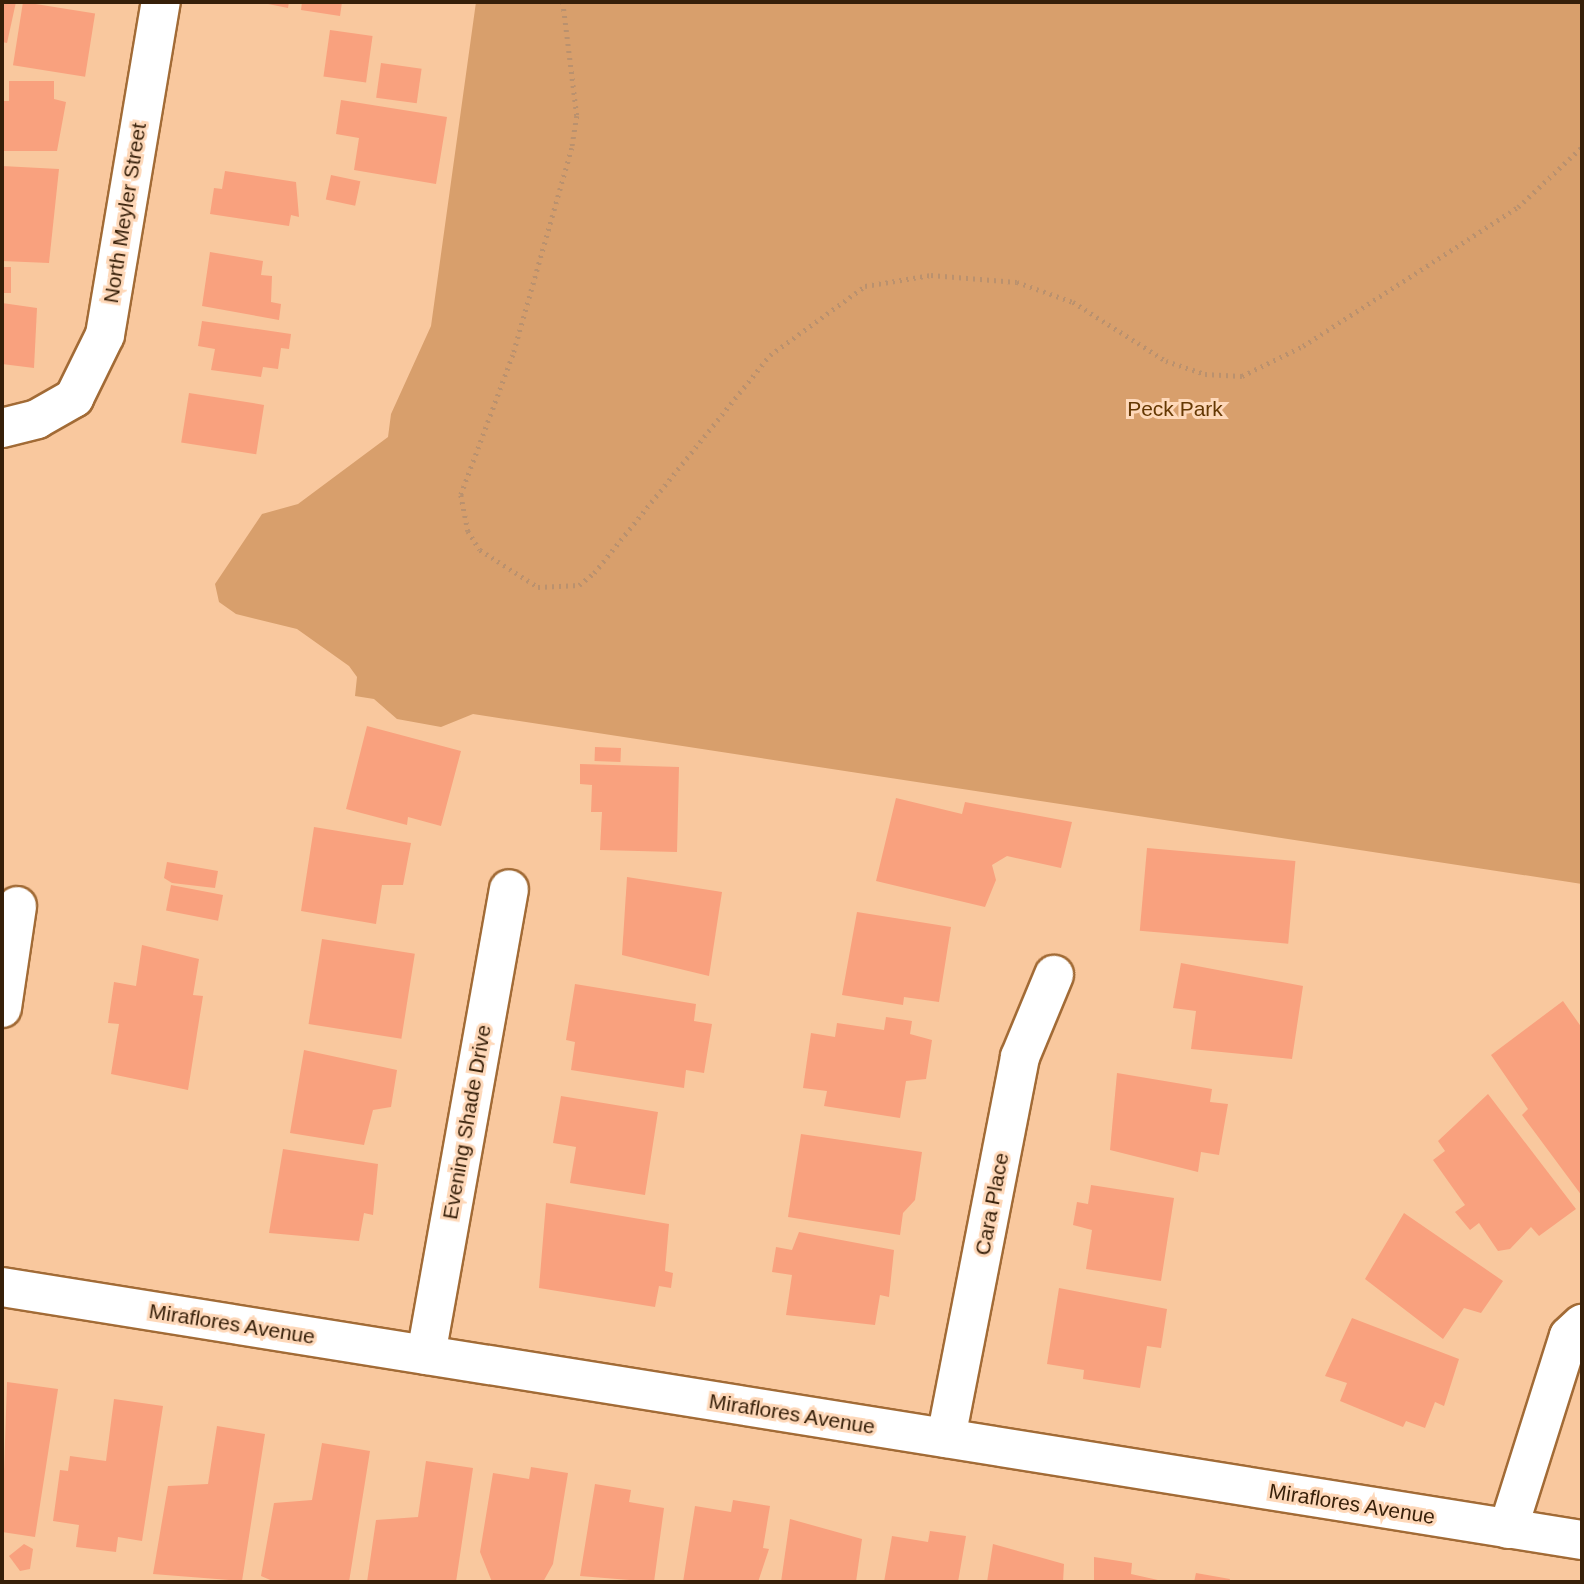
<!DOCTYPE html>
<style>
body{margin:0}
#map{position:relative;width:1584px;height:1584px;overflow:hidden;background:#f9c89e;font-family:Helvetica,sans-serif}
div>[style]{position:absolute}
.green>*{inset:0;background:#d89f6c}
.building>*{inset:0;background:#f9a17e;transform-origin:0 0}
.path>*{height:4.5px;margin-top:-2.25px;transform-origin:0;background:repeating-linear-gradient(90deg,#ba916e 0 2px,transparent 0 7px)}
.roads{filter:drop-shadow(2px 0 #a26b36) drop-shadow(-2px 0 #a26b36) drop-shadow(0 2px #a26b36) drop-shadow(0 -2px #a26b36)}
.minor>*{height:38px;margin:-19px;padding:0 19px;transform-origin:19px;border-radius:19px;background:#fff}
span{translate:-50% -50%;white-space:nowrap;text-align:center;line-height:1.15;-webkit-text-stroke:6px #fed8b9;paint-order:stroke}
.street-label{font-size:21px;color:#361f09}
.park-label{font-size:21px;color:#653803}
.frame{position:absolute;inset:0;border:4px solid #361f09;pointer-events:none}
</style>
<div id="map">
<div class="green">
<i style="clip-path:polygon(476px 2px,1582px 2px,1582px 884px,473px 714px,441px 727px,397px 719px,374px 699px,355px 696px,357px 677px,349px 666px,297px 629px,236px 614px,219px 602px,215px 584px,262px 514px,298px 504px,388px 437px,391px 414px,431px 326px)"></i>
</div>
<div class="building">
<i style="clip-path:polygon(2px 2px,16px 2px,7px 43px,2px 42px)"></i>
<i style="left:23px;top:2px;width:73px;height:64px;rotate:9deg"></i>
<i style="clip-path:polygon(258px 2px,289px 2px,288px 8px)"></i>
<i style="clip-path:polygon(302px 2px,342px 2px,340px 16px,301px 10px)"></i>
<i style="left:330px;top:30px;width:43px;height:47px;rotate:8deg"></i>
<i style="left:381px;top:63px;width:41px;height:35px;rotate:8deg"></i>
<i style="clip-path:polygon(9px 81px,54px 81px,54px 99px,66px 102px,57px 151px,2px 151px,2px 101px,9px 101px)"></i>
<i style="clip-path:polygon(341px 100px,447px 117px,436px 184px,354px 170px,359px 138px,336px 134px)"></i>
<i style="clip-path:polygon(2px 166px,59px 169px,49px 263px,2px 261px)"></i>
<i style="clip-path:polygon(225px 171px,296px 182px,299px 217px,291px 215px,289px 226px,210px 214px,214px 188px,222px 189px)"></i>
<i style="left:331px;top:175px;width:30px;height:25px;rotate:12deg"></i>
<i style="clip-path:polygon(210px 252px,263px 261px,261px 275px,272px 276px,271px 302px,281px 304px,279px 320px,202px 306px)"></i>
<i style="left:2px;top:267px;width:9px;height:26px"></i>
<i style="clip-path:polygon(2px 303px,37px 308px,34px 368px,2px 364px)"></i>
<i style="clip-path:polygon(202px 321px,291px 334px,289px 349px,281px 348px,278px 369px,263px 367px,261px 377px,211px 370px,215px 349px,198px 346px)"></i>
<i style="left:189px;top:393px;width:76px;height:50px;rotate:9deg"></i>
<i style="clip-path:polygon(367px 726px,461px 751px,441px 826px,408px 817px,407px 825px,346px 809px)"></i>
<i style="left:595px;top:747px;width:26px;height:14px;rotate:2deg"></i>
<i style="clip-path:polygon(580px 764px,679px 767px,677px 852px,600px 850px,602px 812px,591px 812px,592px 785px,580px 784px)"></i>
<i style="clip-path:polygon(896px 798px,962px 814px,965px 802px,1072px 822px,1061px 868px,1007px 856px,992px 865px,996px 880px,985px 907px,876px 881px)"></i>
<i style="clip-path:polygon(314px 827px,411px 843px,403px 885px,382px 885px,376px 924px,301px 911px)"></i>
<i style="left:1147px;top:848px;width:149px;height:83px;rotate:5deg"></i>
<i style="clip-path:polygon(167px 862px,218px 871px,215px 888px,172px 883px,164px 878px)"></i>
<i style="clip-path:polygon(627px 877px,722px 892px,709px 976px,622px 955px)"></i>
<i style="left:171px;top:885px;width:53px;height:26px;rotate:11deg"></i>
<i style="clip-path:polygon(857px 912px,951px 927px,939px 1002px,904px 997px,903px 1005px,842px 995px)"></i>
<i style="left:322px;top:939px;width:94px;height:86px;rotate:9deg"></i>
<i style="clip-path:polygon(142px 945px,199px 959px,193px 995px,203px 996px,188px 1090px,111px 1074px,119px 1024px,108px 1023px,114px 982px,136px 986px)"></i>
<i style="clip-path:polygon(1181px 963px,1303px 986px,1292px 1059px,1191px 1049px,1196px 1011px,1173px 1008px)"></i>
<i style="clip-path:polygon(575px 984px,696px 1004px,694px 1021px,712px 1024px,704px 1073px,686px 1070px,684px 1088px,571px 1070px,575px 1042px,566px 1040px)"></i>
<i style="clip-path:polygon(1563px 1001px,1582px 1028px,1582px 1196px,1522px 1115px,1528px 1109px,1491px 1055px)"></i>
<i style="clip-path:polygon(886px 1017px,912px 1021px,910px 1034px,932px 1040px,926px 1079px,906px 1081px,900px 1118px,824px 1106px,827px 1091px,803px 1088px,811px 1033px,835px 1037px,837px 1023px,884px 1030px)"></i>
<i style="clip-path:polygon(304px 1050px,397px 1070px,391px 1107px,373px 1110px,364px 1145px,290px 1133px)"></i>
<i style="clip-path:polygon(1117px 1073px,1212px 1089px,1210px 1102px,1228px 1104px,1219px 1155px,1201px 1152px,1198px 1172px,1110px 1150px)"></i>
<i style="clip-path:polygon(1488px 1094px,1576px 1209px,1539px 1236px,1531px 1227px,1510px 1249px,1498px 1251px,1479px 1223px,1470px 1230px,1455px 1212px,1465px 1205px,1433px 1160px,1445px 1151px,1438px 1141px)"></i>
<i style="clip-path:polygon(561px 1096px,658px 1112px,645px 1195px,570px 1183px,576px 1147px,553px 1143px)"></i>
<i style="clip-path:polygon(801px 1134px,922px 1152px,915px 1200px,903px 1213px,900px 1235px,788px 1217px)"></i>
<i style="clip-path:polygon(283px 1149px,378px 1164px,373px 1215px,364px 1213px,359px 1241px,269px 1233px)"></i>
<i style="clip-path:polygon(1091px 1185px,1174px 1198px,1161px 1281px,1086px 1269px,1092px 1230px,1073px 1225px,1077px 1202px,1088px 1204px)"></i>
<i style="clip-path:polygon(546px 1203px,669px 1224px,665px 1271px,673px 1273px,671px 1288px,659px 1286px,655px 1307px,539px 1288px)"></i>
<i style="clip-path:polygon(1404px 1213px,1503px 1281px,1481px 1313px,1464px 1308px,1443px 1339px,1365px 1279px)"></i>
<i style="clip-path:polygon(799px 1232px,894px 1250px,889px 1297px,880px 1295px,875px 1325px,786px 1315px,792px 1275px,772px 1272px,776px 1247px,792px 1250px)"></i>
<i style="clip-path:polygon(1059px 1288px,1167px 1309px,1161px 1348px,1147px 1346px,1140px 1388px,1083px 1379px,1084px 1370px,1047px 1364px)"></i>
<i style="clip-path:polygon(1352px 1318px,1459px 1359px,1444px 1406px,1435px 1402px,1425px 1428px,1406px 1421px,1403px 1427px,1340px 1401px,1347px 1383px,1325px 1376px)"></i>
<i style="clip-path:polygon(7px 1382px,58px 1389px,35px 1537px,2px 1532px)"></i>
<i style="clip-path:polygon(114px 1399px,163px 1406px,142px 1541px,118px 1537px,116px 1552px,76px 1547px,79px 1525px,53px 1521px,60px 1470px,68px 1471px,70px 1456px,106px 1461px)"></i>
<i style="clip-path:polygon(217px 1426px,265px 1434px,242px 1581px,153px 1574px,168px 1486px,208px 1484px)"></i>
<i style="clip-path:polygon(322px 1443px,370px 1451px,349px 1582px,275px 1582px,261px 1576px,274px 1503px,312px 1500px)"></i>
<i style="clip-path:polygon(426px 1461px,473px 1468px,456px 1582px,367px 1582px,376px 1520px,418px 1517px)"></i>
<i style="clip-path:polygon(531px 1467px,568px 1473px,553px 1564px,543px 1582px,492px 1582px,480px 1552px,493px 1473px,529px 1479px)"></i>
<i style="clip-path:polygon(595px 1484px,631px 1490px,629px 1502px,664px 1508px,654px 1582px,580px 1576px)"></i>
<i style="clip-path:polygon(733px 1500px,770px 1506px,763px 1548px,769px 1549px,758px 1582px,683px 1582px,695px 1506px,731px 1512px)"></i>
<i style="clip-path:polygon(790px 1519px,862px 1539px,856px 1582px,781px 1582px)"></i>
<i style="clip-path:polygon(930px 1531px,966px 1536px,958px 1582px,884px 1582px,892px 1536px,928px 1542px)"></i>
<i style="clip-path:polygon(24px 1544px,33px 1549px,30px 1569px,20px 1571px,9px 1556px)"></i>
<i style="clip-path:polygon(993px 1544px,1064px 1564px,1063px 1582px,987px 1582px)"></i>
<i style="clip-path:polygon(1094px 1557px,1132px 1563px,1131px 1574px,1167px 1582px,1094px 1582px)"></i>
<i style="clip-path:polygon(1196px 1573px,1230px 1579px,1229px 1582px,1194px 1582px)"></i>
</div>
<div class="path">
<i style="left:563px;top:2px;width:115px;rotate:83deg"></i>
<i style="left:577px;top:116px;width:32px;rotate:99deg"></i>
<i style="left:572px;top:148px;width:215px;rotate:105.9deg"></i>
<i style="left:513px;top:355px;width:149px;rotate:110.4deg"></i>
<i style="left:461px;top:495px;width:37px;rotate:79deg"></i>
<i style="left:468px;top:531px;width:22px;rotate:58deg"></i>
<i style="left:480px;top:550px;width:69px;rotate:32.5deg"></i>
<i style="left:538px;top:587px;width:41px;rotate:-2.8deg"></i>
<i style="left:579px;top:585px;width:19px;rotate:-39deg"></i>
<i style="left:594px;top:573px;width:280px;rotate:-51.1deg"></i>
<i style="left:770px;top:355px;width:117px;rotate:-36deg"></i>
<i style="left:865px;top:286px;width:67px;rotate:-9.5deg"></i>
<i style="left:931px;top:275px;width:86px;rotate:4.7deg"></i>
<i style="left:1017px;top:282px;width:59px;rotate:19.7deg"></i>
<i style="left:1073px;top:302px;width:110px;rotate:32.4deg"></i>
<i style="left:1166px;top:361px;width:41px;rotate:18.4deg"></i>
<i style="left:1205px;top:374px;width:37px;rotate:3deg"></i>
<i style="left:1242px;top:376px;width:68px;rotate:-26.2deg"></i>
<i style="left:1303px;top:346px;width:256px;rotate:-32.9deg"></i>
<i style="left:1518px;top:207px;width:88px;rotate:-43.2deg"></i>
</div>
<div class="roads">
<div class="minor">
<i style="left:2px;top:428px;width:36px;rotate:-14deg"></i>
<i style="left:37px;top:419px;width:43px;rotate:-29.6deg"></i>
<i style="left:74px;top:398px;width:70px;rotate:-63.8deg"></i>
<i style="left:105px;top:335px;width:338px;rotate:-80.5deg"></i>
<i style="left:2px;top:1008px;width:103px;rotate:-81.6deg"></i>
<i style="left:2px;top:1287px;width:1600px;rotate:9.1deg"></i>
<i style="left:426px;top:1355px;width:473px;rotate:-79.9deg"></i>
<i style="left:946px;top:1438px;width:388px;rotate:-79deg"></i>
<i style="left:1020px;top:1057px;width:89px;rotate:-67.5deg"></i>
<i style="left:1508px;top:1529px;width:202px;rotate:-72.5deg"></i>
<i style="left:1569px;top:1336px;width:18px;rotate:-43deg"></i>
</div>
</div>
<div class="street-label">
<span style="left:125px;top:213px;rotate:-81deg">North Meyler Street</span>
<span style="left:467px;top:1122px;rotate:-80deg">Evening Shade Drive</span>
<span style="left:992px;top:1204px;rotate:-79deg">Cara Place</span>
<span style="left:232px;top:1324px;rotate:9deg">Miraflores Avenue</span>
<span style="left:792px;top:1414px;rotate:9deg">Miraflores Avenue</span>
<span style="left:1352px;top:1504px;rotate:9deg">Miraflores Avenue</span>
</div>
<div class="park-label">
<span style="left:1175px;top:409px">Peck Park</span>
</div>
<div class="frame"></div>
</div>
